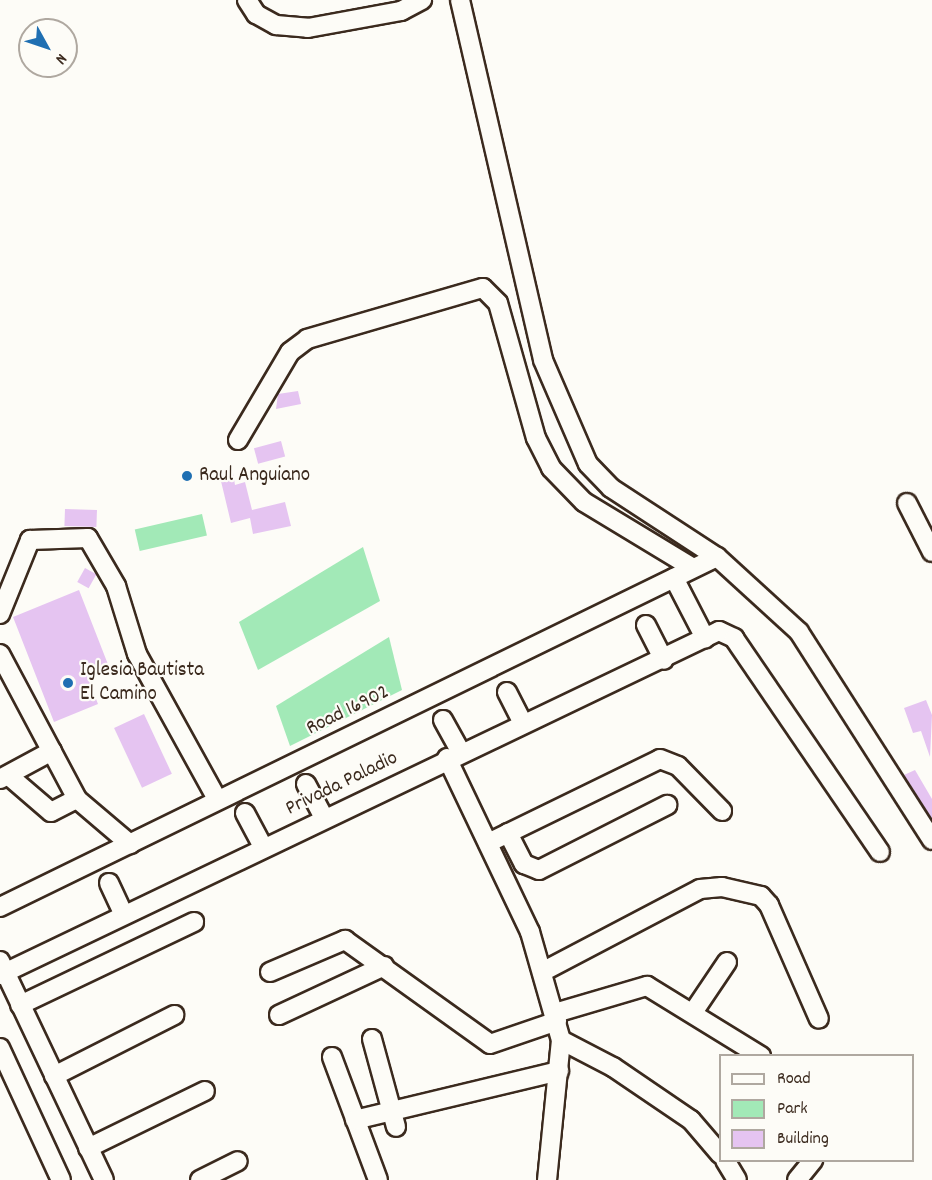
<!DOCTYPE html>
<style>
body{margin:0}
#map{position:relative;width:932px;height:1180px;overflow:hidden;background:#fdfcf7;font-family:Dekko,sans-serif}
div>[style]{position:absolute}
.green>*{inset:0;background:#a2e9b7;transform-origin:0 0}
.building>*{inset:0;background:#e5c4f1;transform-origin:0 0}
.roads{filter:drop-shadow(2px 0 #3b2a1e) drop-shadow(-2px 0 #3b2a1e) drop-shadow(0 2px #3b2a1e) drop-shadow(0 -2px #3b2a1e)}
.minor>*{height:18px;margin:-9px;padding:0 9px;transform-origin:9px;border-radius:9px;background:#fdfcf7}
.dots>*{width:16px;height:16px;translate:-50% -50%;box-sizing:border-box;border:3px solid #fdfcf7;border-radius:50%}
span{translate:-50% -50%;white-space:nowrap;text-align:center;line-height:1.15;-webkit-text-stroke:4.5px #fdfcf7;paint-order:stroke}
.poi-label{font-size:21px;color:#3b2a1e}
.left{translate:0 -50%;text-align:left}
.street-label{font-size:21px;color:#3b2a1e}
.legend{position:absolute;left:719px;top:1054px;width:195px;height:108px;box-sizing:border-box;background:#fdfcf7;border:2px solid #afa8a0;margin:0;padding:8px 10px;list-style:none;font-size:18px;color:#3b2a1e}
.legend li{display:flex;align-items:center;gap:12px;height:30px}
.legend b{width:30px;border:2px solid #afa8a0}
.north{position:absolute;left:18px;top:18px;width:60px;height:60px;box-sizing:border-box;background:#fdfcf7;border:2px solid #afa8a0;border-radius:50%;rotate:130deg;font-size:16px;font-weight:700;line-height:24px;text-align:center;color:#3b2a1e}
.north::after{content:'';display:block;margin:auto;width:21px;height:27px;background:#1f6fb2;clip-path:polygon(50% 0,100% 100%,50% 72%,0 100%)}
</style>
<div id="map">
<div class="green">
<i style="left:202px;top:514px;width:22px;height:69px;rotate:77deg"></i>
<i style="clip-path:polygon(363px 547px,380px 601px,258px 670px,239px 622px)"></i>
<i style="clip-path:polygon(389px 637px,402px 690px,290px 746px,276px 706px)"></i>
</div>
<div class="building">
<i style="clip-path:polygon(298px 391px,301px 404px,276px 409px,278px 394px)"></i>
<i style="left:281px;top:441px;width:16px;height:28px;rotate:75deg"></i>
<i style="clip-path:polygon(233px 473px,235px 485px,245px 482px,252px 510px,285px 502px,291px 526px,253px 534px,250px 518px,231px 523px,220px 477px)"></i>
<i style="left:65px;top:509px;width:32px;height:17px;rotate:2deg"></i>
<i style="left:85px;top:568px;width:13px;height:16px;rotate:29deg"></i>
<i style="clip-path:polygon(79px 590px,109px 667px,87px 676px,98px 704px,54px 722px,13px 617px)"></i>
<i style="clip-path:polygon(926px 700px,932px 715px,930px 757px,921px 731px,913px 733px,904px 708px)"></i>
<i style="left:144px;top:714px;width:66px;height:33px;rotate:65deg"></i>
<i style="clip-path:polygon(915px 770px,932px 799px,932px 819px,904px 775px)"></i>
</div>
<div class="roads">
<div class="minor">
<i style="left:247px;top:0;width:17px;rotate:57deg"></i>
<i style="left:256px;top:14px;width:23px;rotate:29deg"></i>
<i style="left:276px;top:25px;width:32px;rotate:5deg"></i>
<i style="left:308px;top:28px;width:95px;rotate:-10.4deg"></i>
<i style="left:401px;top:11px;width:24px;rotate:-28deg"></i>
<i style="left:460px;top:0;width:369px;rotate:77deg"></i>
<i style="left:543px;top:360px;width:113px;rotate:66.6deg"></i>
<i style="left:588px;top:464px;width:33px;rotate:46deg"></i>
<i style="left:611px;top:488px;width:126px;rotate:33.1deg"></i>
<i style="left:717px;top:557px;width:111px;rotate:42.4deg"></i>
<i style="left:799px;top:632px;width:247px;rotate:57.4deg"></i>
<i style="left:238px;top:440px;width:102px;rotate:-59.4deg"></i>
<i style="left:290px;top:352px;width:21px;rotate:-37deg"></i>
<i style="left:307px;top:339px;width:183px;rotate:-16.2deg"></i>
<i style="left:483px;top:288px;width:21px;rotate:45deg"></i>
<i style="left:498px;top:303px;width:140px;rotate:74.3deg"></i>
<i style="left:536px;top:438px;width:34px;rotate:63deg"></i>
<i style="left:551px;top:468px;width:47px;rotate:45.9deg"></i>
<i style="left:584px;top:502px;width:127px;rotate:31.2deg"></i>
<i style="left:907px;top:503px;width:55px;rotate:63deg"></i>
<i style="left:674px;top:578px;width:68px;rotate:62.7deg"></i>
<i style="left:0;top:614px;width:80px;rotate:-67.9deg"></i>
<i style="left:30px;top:540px;width:58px;rotate:-2deg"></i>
<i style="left:88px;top:538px;width:56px;rotate:59.7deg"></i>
<i style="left:116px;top:586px;width:71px;rotate:72.8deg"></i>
<i style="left:137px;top:654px;width:166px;rotate:61.1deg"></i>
<i style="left:646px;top:625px;width:39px;rotate:63deg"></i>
<i style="left:0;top:654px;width:164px;rotate:62deg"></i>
<i style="left:77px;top:799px;width:70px;rotate:40.3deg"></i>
<i style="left:507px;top:692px;width:35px;rotate:63deg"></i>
<i style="left:443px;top:720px;width:35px;rotate:61deg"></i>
<i style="left:447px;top:758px;width:193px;rotate:64.5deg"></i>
<i style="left:530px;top:932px;width:112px;rotate:74deg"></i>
<i style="left:561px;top:1040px;width:141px;rotate:95.7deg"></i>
<i style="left:9px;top:776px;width:55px;rotate:40.6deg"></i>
<i style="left:51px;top:812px;width:29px;rotate:-27deg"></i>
<i style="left:0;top:779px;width:59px;rotate:-28.3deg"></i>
<i style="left:306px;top:784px;width:38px;rotate:62deg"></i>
<i style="left:245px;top:813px;width:38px;rotate:62deg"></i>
<i style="left:508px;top:833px;width:35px;rotate:63deg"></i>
<i style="left:524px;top:864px;width:16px;rotate:22deg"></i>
<i style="left:539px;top:870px;width:144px;rotate:-26.9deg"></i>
<i style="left:488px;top:843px;width:191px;rotate:-26deg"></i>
<i style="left:660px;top:759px;width:19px;rotate:21deg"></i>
<i style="left:678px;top:766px;width:63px;rotate:45.6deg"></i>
<i style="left:109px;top:883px;width:35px;rotate:65deg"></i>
<i style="left:0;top:907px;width:798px;rotate:-26.02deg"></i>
<i style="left:0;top:961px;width:242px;rotate:64.6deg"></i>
<i style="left:270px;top:972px;width:82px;rotate:-23.1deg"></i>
<i style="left:345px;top:940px;width:178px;rotate:35.6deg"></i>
<i style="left:490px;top:1044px;width:71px;rotate:-18.9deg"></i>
<i style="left:542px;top:972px;width:178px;rotate:-27.7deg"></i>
<i style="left:700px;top:889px;width:22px;rotate:-5deg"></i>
<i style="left:722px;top:887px;width:40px;rotate:13deg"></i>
<i style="left:761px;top:896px;width:12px;rotate:48deg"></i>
<i style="left:769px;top:905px;width:124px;rotate:66.3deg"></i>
<i style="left:0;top:975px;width:797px;rotate:-25.57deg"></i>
<i style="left:719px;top:631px;width:17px;rotate:25deg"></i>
<i style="left:734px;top:638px;width:259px;rotate:55.7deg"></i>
<i style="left:20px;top:1005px;width:193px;rotate:-25.5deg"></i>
<i style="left:694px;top:1011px;width:59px;rotate:-56deg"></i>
<i style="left:555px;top:1013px;width:96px;rotate:-16.4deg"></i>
<i style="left:647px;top:986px;width:134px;rotate:31.6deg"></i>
<i style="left:279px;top:1015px;width:116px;rotate:-25deg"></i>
<i style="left:372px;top:1039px;width:91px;rotate:74.7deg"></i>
<i style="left:561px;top:1040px;width:59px;rotate:27.4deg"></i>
<i style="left:613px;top:1067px;width:94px;rotate:34.2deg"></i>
<i style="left:691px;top:1120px;width:45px;rotate:49.5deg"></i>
<i style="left:0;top:1048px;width:145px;rotate:65.2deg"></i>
<i style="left:332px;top:1057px;width:131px;rotate:69.5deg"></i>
<i style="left:54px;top:1076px;width:135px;rotate:-26.9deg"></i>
<i style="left:355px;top:1120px;width:210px;rotate:-13.5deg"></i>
<i style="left:88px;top:1148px;width:130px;rotate:-26deg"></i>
<i style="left:725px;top:1160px;width:23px;rotate:59deg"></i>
<i style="left:200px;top:1180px;width:42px;rotate:-26.6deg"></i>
<i style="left:797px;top:1180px;width:26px;rotate:-51deg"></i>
</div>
</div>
<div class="dots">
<i style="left:187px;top:476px;background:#1f6fb2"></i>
<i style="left:68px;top:683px;background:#1f6fb2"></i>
</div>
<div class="poi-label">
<span class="left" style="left:199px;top:476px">Raul Anguiano</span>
<span class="left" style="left:80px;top:683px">Iglesia Bautista<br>El Camino</span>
</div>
<div class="street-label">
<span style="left:348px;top:711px;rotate:-26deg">Road 16902</span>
<span style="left:342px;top:784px;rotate:-26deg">Privada Paladio</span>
</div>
<ul class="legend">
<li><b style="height:8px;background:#fdfcf7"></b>Road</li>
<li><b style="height:16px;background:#a2e9b7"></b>Park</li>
<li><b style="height:16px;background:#e5c4f1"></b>Building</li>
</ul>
<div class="north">N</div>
</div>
